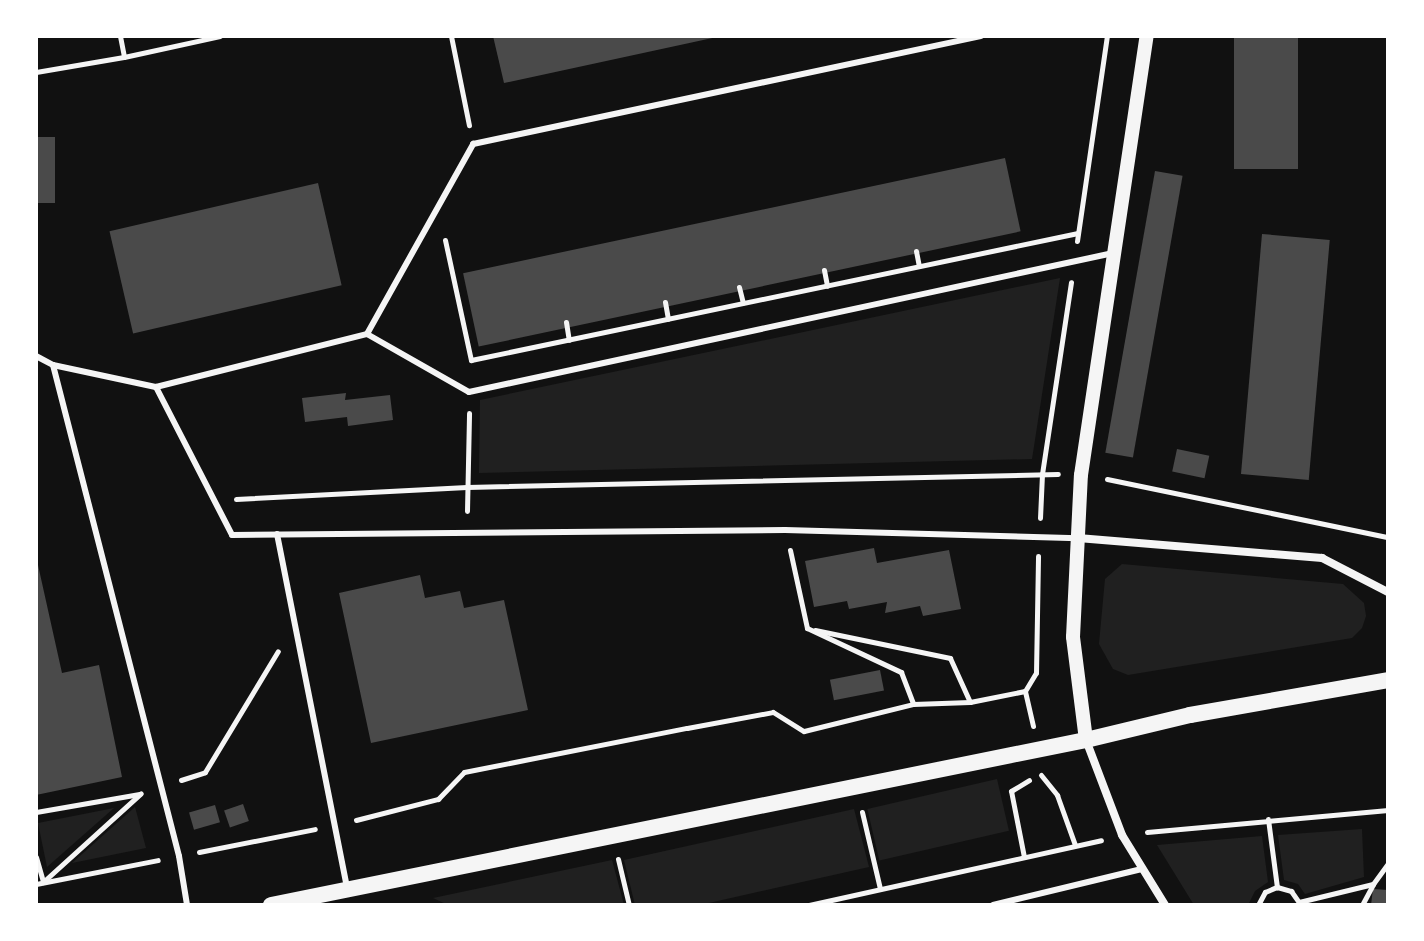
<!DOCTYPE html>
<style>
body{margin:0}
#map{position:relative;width:1424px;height:941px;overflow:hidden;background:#111;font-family:Commissioner,sans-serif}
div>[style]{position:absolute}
.green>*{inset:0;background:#202020;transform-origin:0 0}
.building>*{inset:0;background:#4a4a4a;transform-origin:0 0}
.path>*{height:5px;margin:-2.5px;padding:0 2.5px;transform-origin:2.5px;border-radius:2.5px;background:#f5f5f5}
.service>*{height:6px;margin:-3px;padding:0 3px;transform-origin:3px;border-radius:3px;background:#f5f5f5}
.minor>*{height:8px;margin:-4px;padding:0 4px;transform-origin:4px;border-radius:4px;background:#f5f5f5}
.tertiary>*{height:14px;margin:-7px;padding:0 7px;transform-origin:7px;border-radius:7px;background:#f5f5f5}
.secondary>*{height:16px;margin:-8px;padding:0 8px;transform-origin:8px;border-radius:8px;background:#f5f5f5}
span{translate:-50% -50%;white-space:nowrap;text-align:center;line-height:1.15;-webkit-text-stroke:7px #fff;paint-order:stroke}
.frame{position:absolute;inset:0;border:38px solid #fff;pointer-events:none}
</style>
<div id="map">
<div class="green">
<i style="clip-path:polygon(1060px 278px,1032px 459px,479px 473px,480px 400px)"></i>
<i style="clip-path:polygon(1122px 564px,1343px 584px,1364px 603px,1366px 616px,1362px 628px,1352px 638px,1128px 675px,1113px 669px,1099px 644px,1105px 579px)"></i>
<i style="left:997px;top:779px;width:53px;height:133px;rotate:77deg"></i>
<i style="clip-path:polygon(135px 807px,146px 848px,72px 863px)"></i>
<i style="clip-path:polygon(114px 808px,47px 867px,38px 823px)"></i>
<i style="clip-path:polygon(854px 809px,869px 867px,700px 905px,635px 905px,624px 860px)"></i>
<i style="clip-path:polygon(1362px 829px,1364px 877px,1305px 894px,1298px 884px,1284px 880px,1278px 835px)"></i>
<i style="clip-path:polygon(1262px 836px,1268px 882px,1255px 891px,1248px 905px,1194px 905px,1157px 845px)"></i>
<i style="clip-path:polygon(612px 860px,624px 905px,448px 905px,433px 898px)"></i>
</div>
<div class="building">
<i style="clip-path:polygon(493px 36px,717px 36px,717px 37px,504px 83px)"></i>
<i style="left:1234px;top:36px;width:64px;height:133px"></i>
<i style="left:36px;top:137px;width:19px;height:66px"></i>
<i style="left:1005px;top:158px;width:75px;height:554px;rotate:78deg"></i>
<i style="left:1155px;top:171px;width:28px;height:286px;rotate:10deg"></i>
<i style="left:318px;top:183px;width:105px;height:214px;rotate:77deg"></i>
<i style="left:1262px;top:234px;width:68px;height:241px;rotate:5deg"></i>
<i style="clip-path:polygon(346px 393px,345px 400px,390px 395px,393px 420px,348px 426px,347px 417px,305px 422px,302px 398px)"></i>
<i style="left:1177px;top:449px;width:33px;height:23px;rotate:12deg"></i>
<i style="clip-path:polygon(874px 548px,877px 563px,949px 550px,961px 609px,923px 616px,920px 606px,885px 613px,887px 602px,849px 609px,847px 601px,814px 607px,805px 561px)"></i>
<i style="clip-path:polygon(36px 556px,62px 673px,99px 665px,122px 777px,36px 795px)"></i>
<i style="clip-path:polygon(420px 575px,425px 598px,460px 591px,464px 608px,504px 600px,528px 710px,371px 743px,339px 593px)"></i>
<i style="left:880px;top:670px;width:21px;height:51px;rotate:79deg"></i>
<i style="left:243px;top:804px;width:18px;height:20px;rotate:71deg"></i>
<i style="left:215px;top:805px;width:18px;height:27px;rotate:74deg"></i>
<i style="clip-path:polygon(1373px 889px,1388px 890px,1388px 905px,1371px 905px)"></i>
</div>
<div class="path">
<i style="left:120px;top:36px;width:21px;rotate:79deg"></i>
<i style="left:124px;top:57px;width:98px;rotate:-12.3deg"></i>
<i style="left:451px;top:36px;width:91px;rotate:78.6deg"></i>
<i style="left:36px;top:72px;width:89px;rotate:-9.7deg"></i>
<i style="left:445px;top:240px;width:123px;rotate:77.8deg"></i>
<i style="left:471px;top:360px;width:620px;rotate:-11.82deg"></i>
<i style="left:1077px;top:241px;width:207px;rotate:-81.7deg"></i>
<i style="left:916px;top:251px;width:15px;rotate:79deg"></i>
<i style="left:824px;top:270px;width:16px;rotate:79deg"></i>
<i style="left:739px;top:287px;width:16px;rotate:76deg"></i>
<i style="left:665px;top:302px;width:17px;rotate:80deg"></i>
<i style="left:566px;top:322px;width:18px;rotate:81deg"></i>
<i style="left:1107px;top:479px;width:287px;rotate:11.7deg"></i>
<i style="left:236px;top:499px;width:231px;rotate:-3deg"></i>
<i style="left:467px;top:487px;width:591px;rotate:-1.26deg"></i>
<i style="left:467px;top:511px;width:98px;rotate:-88.8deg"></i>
<i style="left:1040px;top:518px;width:44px;rotate:-87.4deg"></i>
<i style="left:1042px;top:474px;width:194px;rotate:-81.4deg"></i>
<i style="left:790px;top:550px;width:80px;rotate:77.7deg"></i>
<i style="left:807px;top:628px;width:104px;rotate:25.1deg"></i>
<i style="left:901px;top:672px;width:34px;rotate:69deg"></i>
<i style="left:815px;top:630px;width:138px;rotate:11.7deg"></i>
<i style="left:950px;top:658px;width:48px;rotate:65.6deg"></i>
<i style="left:1033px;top:726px;width:36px;rotate:-103deg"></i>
<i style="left:1025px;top:691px;width:21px;rotate:-59deg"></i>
<i style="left:1036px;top:673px;width:117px;rotate:-89deg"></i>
<i style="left:1041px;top:775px;width:26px;rotate:51deg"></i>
<i style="left:1057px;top:795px;width:53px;rotate:70.2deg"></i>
<i style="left:181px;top:780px;width:25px;rotate:-18deg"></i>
<i style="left:205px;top:772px;width:141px;rotate:-58.9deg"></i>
<i style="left:36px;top:812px;width:105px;rotate:-9.9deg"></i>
<i style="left:862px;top:812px;width:79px;rotate:76.8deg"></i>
<i style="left:1268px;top:819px;width:69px;rotate:82.5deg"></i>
<i style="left:356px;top:820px;width:85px;rotate:-14.4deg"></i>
<i style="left:438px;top:799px;width:37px;rotate:-46deg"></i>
<i style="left:464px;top:772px;width:227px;rotate:-11.2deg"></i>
<i style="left:687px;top:728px;width:87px;rotate:-10.5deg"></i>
<i style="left:773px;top:712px;width:36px;rotate:32deg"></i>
<i style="left:804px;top:731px;width:112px;rotate:-13.9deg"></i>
<i style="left:913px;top:704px;width:57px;rotate:-2deg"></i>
<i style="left:970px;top:702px;width:56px;rotate:-11.3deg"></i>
<i style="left:1147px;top:832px;width:242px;rotate:-5.2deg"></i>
<i style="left:199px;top:852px;width:118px;rotate:-11.2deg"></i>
<i style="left:36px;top:857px;width:26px;rotate:74deg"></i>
<i style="left:43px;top:882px;width:132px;rotate:-42.2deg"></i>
<i style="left:1024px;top:857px;width:67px;rotate:-101.1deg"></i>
<i style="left:1011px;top:791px;width:21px;rotate:-31deg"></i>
<i style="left:618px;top:859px;width:47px;rotate:76.6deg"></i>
<i style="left:36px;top:884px;width:124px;rotate:-11.1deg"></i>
<i style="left:1299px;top:902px;width:76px;rotate:-13.7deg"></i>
<i style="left:1373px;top:884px;width:26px;rotate:-54deg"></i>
<i style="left:809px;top:905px;width:299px;rotate:-12.5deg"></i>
<i style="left:1258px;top:905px;width:15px;rotate:-62deg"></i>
<i style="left:1265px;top:892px;width:13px;rotate:-23deg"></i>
<i style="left:1277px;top:887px;width:15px;rotate:16deg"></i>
<i style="left:1291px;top:891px;width:16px;rotate:55deg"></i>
<i style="left:1362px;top:905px;width:24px;rotate:-62deg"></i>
</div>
<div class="service">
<i style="left:367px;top:334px;width:117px;rotate:29.6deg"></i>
<i style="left:469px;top:392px;width:659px;rotate:-12.18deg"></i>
<i style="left:36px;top:356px;width:19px;rotate:28deg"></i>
<i style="left:53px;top:365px;width:105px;rotate:12.1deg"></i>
<i style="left:156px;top:387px;width:218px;rotate:-14.1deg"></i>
<i style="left:367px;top:334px;width:218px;rotate:-60.8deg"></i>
<i style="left:473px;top:144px;width:519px;rotate:-12deg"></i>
<i style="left:53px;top:365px;width:507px;rotate:75.61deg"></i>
<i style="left:179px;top:856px;width:50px;rotate:80.7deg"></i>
<i style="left:156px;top:387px;width:166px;rotate:62.8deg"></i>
<i style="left:232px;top:535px;width:553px;rotate:-0.52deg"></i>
<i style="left:785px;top:530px;width:293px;rotate:1.6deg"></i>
<i style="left:277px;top:534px;width:359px;rotate:78.8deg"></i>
<i style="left:993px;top:905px;width:153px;rotate:-13.6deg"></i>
</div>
<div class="minor">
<i style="left:1078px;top:538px;width:245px;rotate:4.7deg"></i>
<i style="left:1322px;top:558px;width:74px;rotate:27.3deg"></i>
<i style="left:1086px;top:740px;width:102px;rotate:69.2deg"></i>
<i style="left:1122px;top:835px;width:82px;rotate:58.4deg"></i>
</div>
<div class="tertiary">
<i style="left:1086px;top:740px;width:104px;rotate:-97.2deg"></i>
<i style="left:1073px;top:637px;width:162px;rotate:-87.2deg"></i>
<i style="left:1081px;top:475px;width:444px;rotate:-81.5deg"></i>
</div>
<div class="secondary">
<i style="left:271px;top:905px;width:832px;rotate:-11.45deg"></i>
<i style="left:1086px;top:740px;width:107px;rotate:-13.5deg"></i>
<i style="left:1190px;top:715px;width:201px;rotate:-10deg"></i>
</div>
<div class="frame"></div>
</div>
